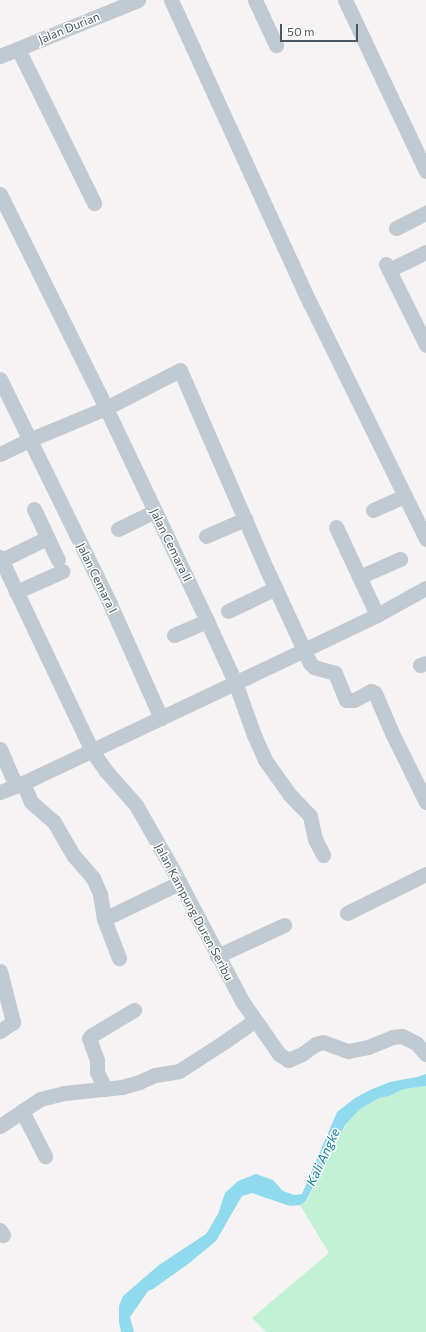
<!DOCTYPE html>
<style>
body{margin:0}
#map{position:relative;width:426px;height:1332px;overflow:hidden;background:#f5f3f3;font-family:Commissioner,sans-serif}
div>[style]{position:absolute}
.green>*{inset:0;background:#c3f1d5}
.water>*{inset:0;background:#90daee}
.minor>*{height:15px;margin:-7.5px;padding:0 7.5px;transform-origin:7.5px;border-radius:7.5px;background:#c1cad2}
span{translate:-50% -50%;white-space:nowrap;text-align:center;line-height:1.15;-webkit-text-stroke:3px #fff;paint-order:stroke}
.street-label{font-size:12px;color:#4a5661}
.water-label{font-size:13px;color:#0c7c9b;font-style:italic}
.scale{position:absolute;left:280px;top:24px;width:78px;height:18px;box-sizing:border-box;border:2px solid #4a5661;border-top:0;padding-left:5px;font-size:12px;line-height:14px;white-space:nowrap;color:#4a5661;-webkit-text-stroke:3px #fff;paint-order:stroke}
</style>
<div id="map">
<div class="green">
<i style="clip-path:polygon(426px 1086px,426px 1332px,266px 1332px,252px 1318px,329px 1253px,300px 1205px,307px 1201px,345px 1125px,360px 1109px,379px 1098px,389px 1096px,404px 1089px)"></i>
</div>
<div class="water">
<i style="clip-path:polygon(426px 1074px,426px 1086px,404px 1089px,389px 1096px,379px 1098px,360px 1109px,345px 1125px,306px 1201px,300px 1205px,290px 1206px,252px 1193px,242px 1196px,216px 1241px,188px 1264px,153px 1289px,148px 1291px,130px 1317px,134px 1332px,121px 1332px,119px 1322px,119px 1306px,123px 1296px,159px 1265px,206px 1234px,218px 1214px,225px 1193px,238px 1181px,256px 1174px,273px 1180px,283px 1191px,294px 1195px,302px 1194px,337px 1112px,355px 1098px,370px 1090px,390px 1082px,417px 1077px)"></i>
</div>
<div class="minor">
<i style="left:171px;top:0;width:333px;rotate:65.4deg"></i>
<i style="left:310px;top:303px;width:263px;rotate:63.8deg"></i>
<i style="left:255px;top:0;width:50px;rotate:65deg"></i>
<i style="left:345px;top:0;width:189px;rotate:64.7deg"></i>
<i style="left:18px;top:49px;width:172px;rotate:63.7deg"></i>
<i style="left:0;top:56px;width:149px;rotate:-22.1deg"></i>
<i style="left:0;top:194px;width:239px;rotate:63.6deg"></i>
<i style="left:106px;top:408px;width:236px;rotate:64.6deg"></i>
<i style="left:207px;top:621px;width:67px;rotate:65.3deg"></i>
<i style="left:235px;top:682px;width:56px;rotate:70.3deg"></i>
<i style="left:254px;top:735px;width:27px;rotate:66deg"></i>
<i style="left:265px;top:760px;width:43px;rotate:54.5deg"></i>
<i style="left:290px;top:795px;width:29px;rotate:46deg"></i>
<i style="left:310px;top:816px;width:24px;rotate:78deg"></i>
<i style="left:315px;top:839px;width:18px;rotate:63deg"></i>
<i style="left:396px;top:228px;width:34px;rotate:-27deg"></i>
<i style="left:386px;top:264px;width:90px;rotate:63.7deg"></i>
<i style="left:389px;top:270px;width:41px;rotate:-25.9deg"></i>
<i style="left:0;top:379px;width:250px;rotate:63.9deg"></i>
<i style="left:110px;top:604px;width:125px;rotate:65.9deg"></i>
<i style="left:0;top:454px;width:32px;rotate:-26deg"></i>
<i style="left:29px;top:440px;width:83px;rotate:-22.6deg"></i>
<i style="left:106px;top:408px;width:83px;rotate:-27.2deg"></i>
<i style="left:180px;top:370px;width:218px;rotate:66.5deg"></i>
<i style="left:267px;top:570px;width:102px;rotate:65.2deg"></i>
<i style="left:310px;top:663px;width:6px;rotate:45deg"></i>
<i style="left:314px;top:667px;width:22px;rotate:16deg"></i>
<i style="left:335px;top:673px;width:29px;rotate:68deg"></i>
<i style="left:346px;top:700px;width:8px"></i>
<i style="left:354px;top:700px;width:19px;rotate:-28deg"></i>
<i style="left:371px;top:691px;width:4px;rotate:27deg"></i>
<i style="left:375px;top:693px;width:43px;rotate:67deg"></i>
<i style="left:392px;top:733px;width:77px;rotate:63.8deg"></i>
<i style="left:34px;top:509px;width:56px;rotate:64.8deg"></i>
<i style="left:373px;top:510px;width:35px;rotate:-24deg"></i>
<i style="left:336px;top:527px;width:97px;rotate:65deg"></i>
<i style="left:118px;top:529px;width:41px;rotate:-25.9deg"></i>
<i style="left:206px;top:536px;width:43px;rotate:-23.6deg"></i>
<i style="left:0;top:557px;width:215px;rotate:64.6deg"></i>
<i style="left:92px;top:751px;width:24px;rotate:55deg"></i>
<i style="left:106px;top:771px;width:45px;rotate:48.6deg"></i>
<i style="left:136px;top:805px;width:75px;rotate:60.4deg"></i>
<i style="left:173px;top:870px;width:148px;rotate:62.2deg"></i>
<i style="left:242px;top:1001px;width:65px;rotate:55.1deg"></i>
<i style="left:279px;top:1054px;width:11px;rotate:34deg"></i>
<i style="left:288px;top:1060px;width:15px;rotate:-23deg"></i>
<i style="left:302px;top:1054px;width:17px;rotate:-36deg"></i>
<i style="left:316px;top:1044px;width:7px;rotate:-16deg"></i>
<i style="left:323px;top:1042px;width:27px;rotate:20deg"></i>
<i style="left:348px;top:1051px;width:20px;rotate:-11deg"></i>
<i style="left:368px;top:1047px;width:27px;rotate:-22deg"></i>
<i style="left:393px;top:1037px;width:9px;rotate:-6deg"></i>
<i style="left:402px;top:1036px;width:16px;rotate:27deg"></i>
<i style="left:416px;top:1043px;width:15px;rotate:48deg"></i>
<i style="left:2px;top:560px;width:50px;rotate:-26.1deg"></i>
<i style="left:359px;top:577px;width:45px;rotate:-23.7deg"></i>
<i style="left:16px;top:592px;width:51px;rotate:-24.1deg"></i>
<i style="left:228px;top:611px;width:53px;rotate:-25.6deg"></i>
<i style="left:174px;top:635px;width:36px;rotate:-23deg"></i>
<i style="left:420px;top:665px;width:6px;rotate:-18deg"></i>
<i style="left:0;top:749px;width:40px;rotate:66.6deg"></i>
<i style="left:23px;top:783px;width:21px;rotate:67deg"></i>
<i style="left:31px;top:802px;width:30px;rotate:41deg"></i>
<i style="left:54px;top:822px;width:39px;rotate:60deg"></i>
<i style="left:74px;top:856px;width:29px;rotate:49deg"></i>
<i style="left:93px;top:878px;width:17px;rotate:66deg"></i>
<i style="left:100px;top:894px;width:25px;rotate:81deg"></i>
<i style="left:104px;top:919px;width:42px;rotate:69deg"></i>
<i style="left:0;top:792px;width:25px;rotate:-21deg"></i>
<i style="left:23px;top:783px;width:311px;rotate:-25.3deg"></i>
<i style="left:304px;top:650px;width:81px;rotate:-25.6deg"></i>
<i style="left:377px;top:615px;width:56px;rotate:-28.9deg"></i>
<i style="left:347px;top:913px;width:88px;rotate:-26.3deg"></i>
<i style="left:104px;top:919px;width:83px;rotate:-25.6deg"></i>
<i style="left:217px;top:956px;width:74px;rotate:-24.8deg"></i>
<i style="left:0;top:971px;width:53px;rotate:75.7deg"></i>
<i style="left:13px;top:1022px;width:16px;rotate:145deg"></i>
<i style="left:105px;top:1089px;width:19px;rotate:-115deg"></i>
<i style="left:97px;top:1072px;width:12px;rotate:-90deg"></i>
<i style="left:97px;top:1060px;width:23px;rotate:-110deg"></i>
<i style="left:89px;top:1038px;width:4px;rotate:-45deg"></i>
<i style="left:92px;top:1035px;width:49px;rotate:-30.8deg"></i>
<i style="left:22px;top:1111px;width:51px;rotate:62.9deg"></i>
<i style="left:0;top:1126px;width:48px;rotate:-34deg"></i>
<i style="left:40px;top:1099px;width:25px;rotate:-14deg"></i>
<i style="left:64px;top:1093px;width:58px;rotate:-5.9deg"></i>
<i style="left:122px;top:1087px;width:18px;rotate:-16deg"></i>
<i style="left:139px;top:1082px;width:17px;rotate:-24deg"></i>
<i style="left:155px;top:1075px;width:24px;rotate:-9deg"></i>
<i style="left:179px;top:1071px;width:54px;rotate:-32.8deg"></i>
<i style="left:224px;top:1042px;width:38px;rotate:-35deg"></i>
<i style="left:0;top:1230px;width:6px;rotate:59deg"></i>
</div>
<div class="street-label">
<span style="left:69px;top:28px;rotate:-22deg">Jalan Durian</span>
<span style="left:171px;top:545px;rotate:64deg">Jalan Cemara II</span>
<span style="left:97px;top:578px;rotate:64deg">Jalan Cemara I</span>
<span style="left:194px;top:912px;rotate:62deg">Jalan Kampung Duren Seribu</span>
</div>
<div class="water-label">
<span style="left:323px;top:1157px;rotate:-65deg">Kali Angke</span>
</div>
<div class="scale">50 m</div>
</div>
